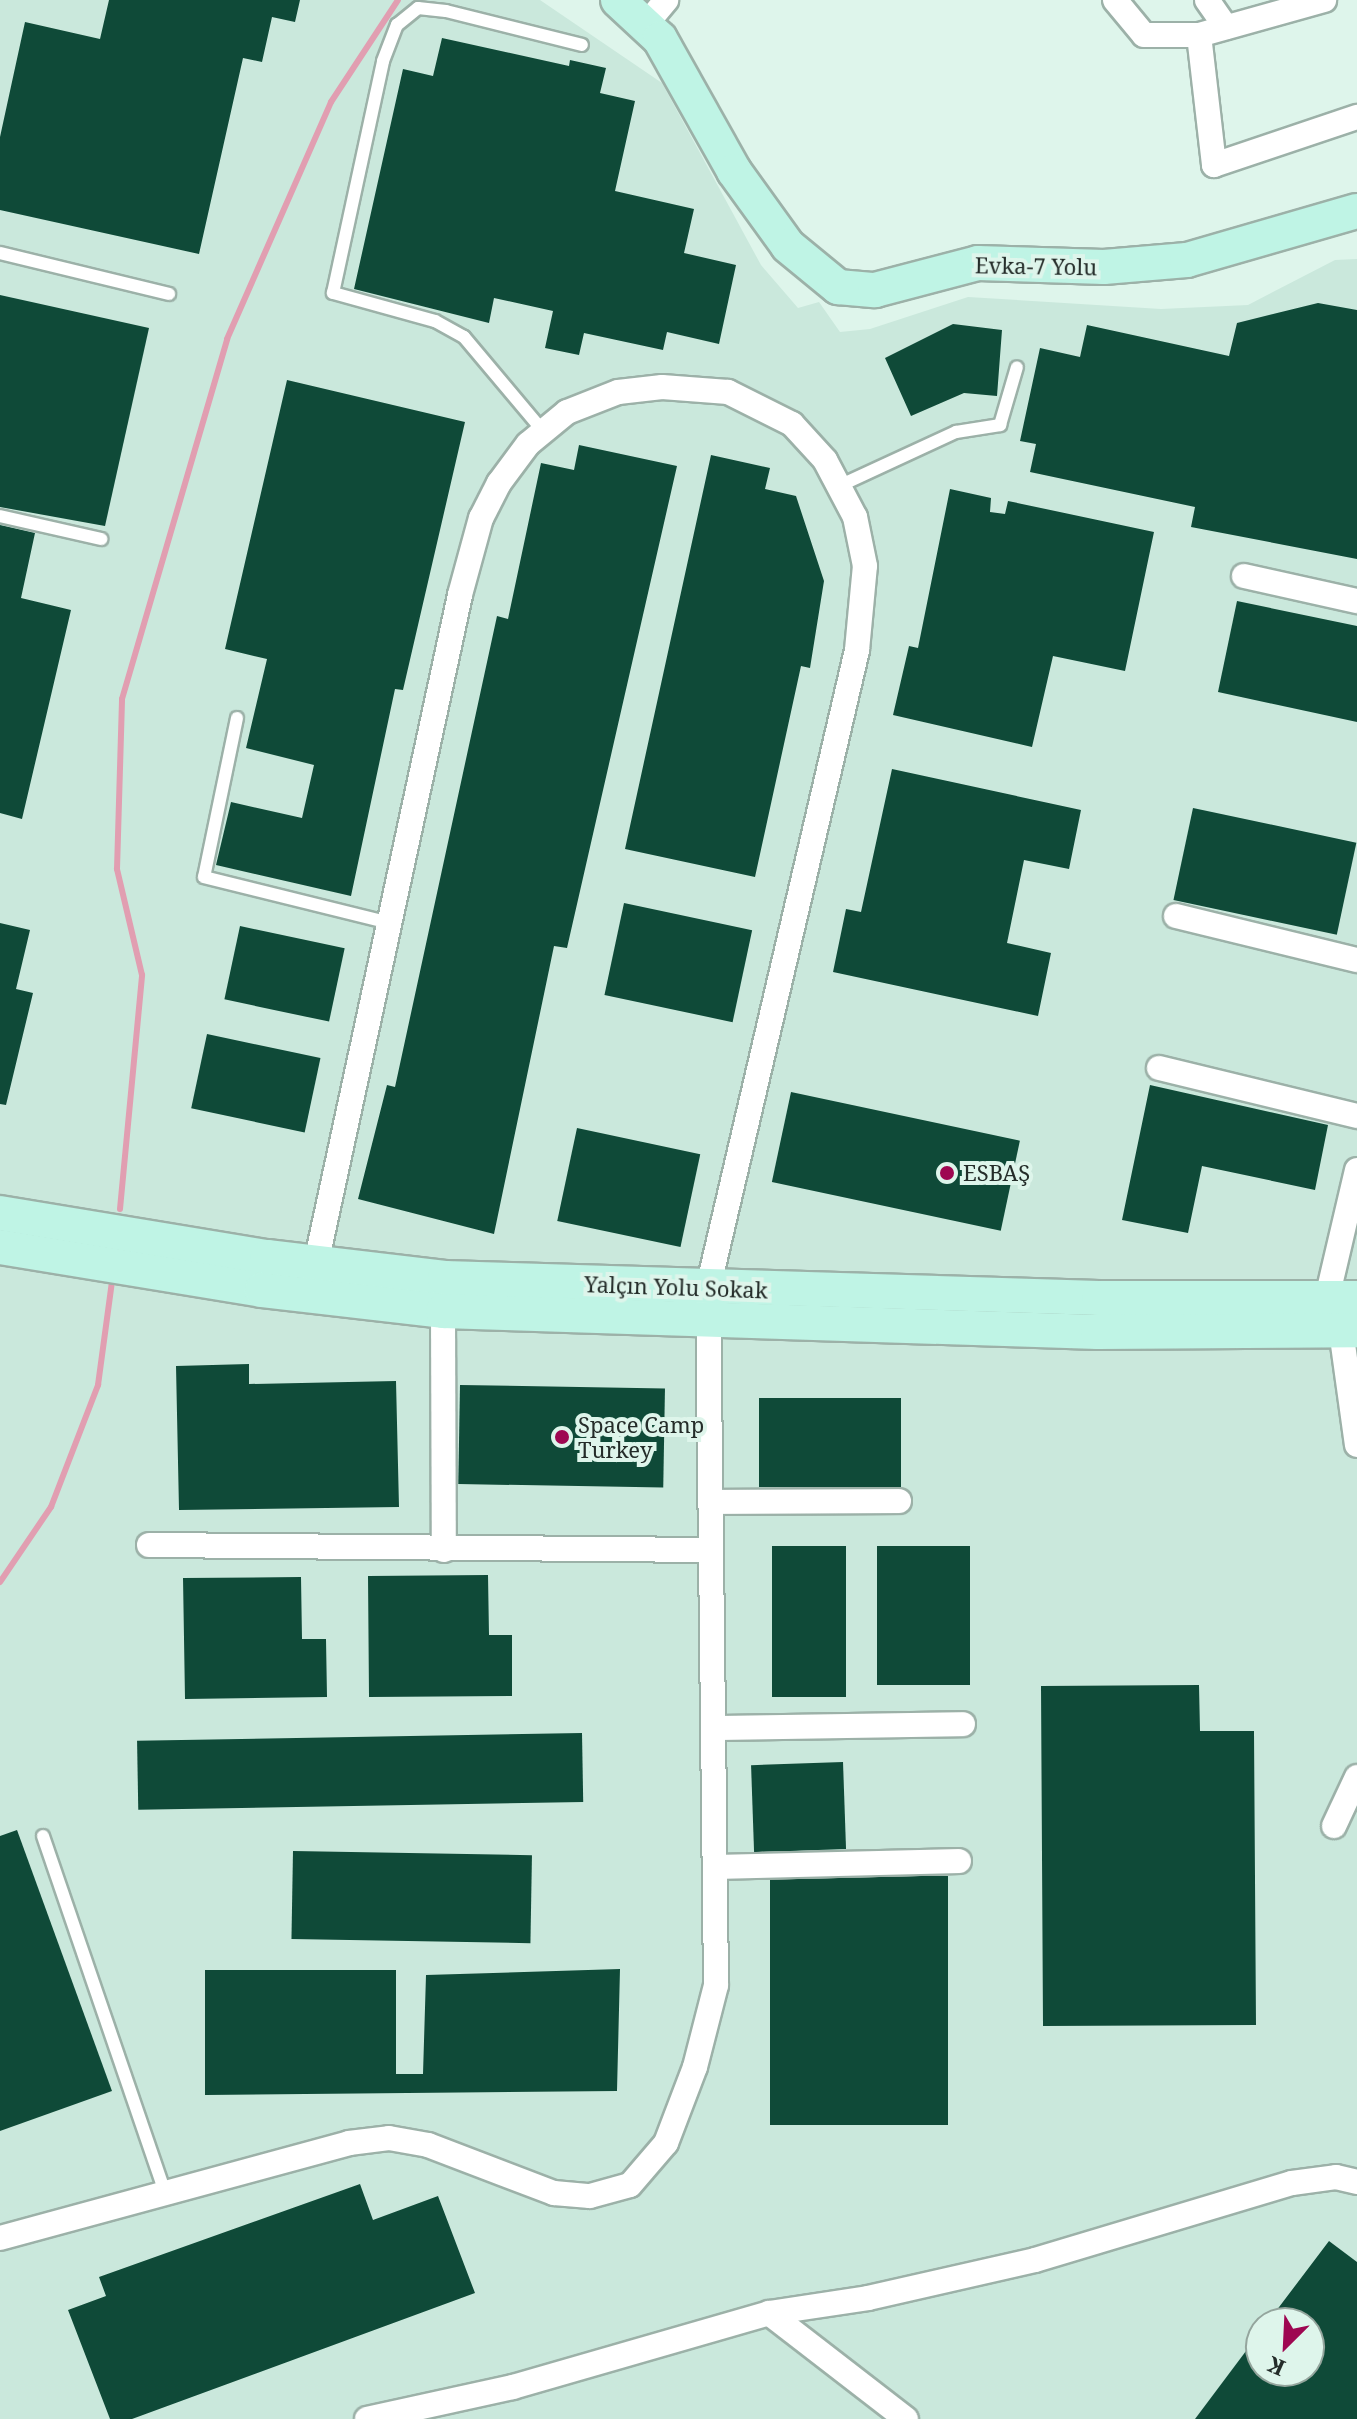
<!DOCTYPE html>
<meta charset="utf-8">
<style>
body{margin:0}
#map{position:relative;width:1357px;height:2419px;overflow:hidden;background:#def5eb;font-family:"Noto Serif",serif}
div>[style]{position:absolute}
.built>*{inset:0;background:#cae8dc}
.stream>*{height:6px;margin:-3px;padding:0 3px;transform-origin:3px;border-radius:3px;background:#e19eb1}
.building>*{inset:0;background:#0f4a38;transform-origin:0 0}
.roads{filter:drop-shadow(2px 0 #9cb1a8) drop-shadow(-2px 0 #9cb1a8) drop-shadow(0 2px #9cb1a8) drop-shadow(0 -2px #9cb1a8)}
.lane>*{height:12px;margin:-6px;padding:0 6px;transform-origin:6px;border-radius:6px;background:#fff}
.street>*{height:24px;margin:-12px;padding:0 12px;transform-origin:12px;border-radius:12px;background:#fff}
.secondary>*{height:34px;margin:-17px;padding:0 17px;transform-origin:17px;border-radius:17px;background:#bff4e5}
.dots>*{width:22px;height:22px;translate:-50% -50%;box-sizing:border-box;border:4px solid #def5eb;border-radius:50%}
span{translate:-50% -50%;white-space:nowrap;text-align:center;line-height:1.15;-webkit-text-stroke:8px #def5eb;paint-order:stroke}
.street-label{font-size:22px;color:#242c29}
.poi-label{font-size:22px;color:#242c29}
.left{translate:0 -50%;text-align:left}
.north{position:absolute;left:1245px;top:2307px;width:80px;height:80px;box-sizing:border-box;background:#def5eb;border:2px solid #94a59d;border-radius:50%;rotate:204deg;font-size:22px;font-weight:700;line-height:32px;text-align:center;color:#242c29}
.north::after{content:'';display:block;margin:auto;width:28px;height:36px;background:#9e0751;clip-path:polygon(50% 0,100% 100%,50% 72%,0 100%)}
</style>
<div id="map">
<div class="built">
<i style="clip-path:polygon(evenodd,0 0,540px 0,662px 83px,761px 265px,798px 308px,819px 302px,840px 332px,870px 329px,968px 297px,1161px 309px,1248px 305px,1335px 260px,1357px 259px,1357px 2419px,0 2419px,0 0,1261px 2323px,1309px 2323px,1309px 2371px,1261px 2371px,1261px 2323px)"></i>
</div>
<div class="stream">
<i style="left:120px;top:1209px;width:235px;rotate:-84.6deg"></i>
<i style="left:142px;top:975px;width:109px;rotate:-103.3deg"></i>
<i style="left:117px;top:869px;width:170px;rotate:-88.3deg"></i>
<i style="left:122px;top:699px;width:375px;rotate:-73.7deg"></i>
<i style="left:227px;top:339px;width:259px;rotate:-66.3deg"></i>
<i style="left:331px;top:102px;width:122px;rotate:-56.7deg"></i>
<i style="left:0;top:1582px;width:91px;rotate:-55.8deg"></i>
<i style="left:51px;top:1507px;width:131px;rotate:-68.9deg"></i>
<i style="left:98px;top:1385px;width:104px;rotate:-82.3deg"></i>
</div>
<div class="building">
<i style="clip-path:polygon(109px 0,300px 0,295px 22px,272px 17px,262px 62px,243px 58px,199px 254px,0 210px,0 137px,25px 22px,100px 39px)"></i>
<i style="clip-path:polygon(442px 38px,569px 66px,570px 60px,606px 68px,600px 93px,635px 101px,615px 191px,694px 209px,684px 253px,736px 265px,719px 344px,667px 332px,663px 350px,584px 333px,579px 355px,545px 348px,553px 311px,494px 298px,489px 323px,354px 289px,403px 69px,433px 76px)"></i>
<i style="clip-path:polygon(0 295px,149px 328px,105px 526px,0 507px)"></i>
<i style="clip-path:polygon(1318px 303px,1357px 310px,1357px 559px,1191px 527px,1195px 507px,1030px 472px,1036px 444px,1020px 441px,1040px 348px,1080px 357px,1087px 325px,1229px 356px,1237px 323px)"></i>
<i style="clip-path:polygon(953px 324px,1002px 330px,997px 396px,964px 393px,911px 416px,885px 358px)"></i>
<i style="clip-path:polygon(287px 380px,465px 422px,403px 690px,395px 689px,351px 896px,216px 865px,231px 802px,302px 818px,314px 765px,246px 748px,267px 659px,225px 649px)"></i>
<i style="clip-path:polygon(579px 445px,677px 466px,567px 948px,554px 946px,494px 1234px,358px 1199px,387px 1085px,395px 1087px,497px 616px,508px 619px,541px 463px,574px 470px)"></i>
<i style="clip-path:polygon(711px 455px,770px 468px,765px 489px,796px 496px,824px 581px,810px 668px,801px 666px,755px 877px,625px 849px)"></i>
<i style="clip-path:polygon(950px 489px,991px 498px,990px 512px,1005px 514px,1008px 501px,1154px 532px,1125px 671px,1053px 656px,1032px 747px,893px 715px,909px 646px,918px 648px)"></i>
<i style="clip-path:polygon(0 525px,35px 533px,21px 598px,71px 610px,22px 819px,0 813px)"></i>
<i style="clip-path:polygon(1237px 601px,1357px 626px,1357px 722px,1218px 692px)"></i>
<i style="clip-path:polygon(892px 769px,1081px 810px,1069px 869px,1024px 860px,1007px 943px,1051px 953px,1038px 1016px,833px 972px,846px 909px,861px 912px)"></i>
<i style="left:1193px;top:808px;width:167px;height:94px;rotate:12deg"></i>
<i style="left:624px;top:903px;width:131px;height:94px;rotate:12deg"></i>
<i style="clip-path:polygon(0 923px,30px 930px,16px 989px,33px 993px,6px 1105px,0 1104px)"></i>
<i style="left:240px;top:926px;width:107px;height:75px;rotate:12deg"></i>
<i style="left:207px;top:1034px;width:116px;height:76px;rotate:12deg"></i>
<i style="clip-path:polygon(1150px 1085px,1328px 1125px,1315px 1190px,1202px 1166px,1188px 1233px,1122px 1220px)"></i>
<i style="left:791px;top:1092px;width:234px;height:92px;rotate:12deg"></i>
<i style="left:577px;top:1128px;width:126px;height:95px;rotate:12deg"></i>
<i style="clip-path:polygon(249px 1364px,249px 1384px,396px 1381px,399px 1507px,179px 1510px,176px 1366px)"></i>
<i style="left:460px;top:1385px;width:205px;height:99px;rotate:1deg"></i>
<i style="left:759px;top:1398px;width:142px;height:89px"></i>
<i style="left:772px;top:1546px;width:74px;height:151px"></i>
<i style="left:877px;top:1546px;width:93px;height:139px"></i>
<i style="clip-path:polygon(488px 1575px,489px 1635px,512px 1635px,512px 1696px,369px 1697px,368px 1576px)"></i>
<i style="clip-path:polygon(301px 1577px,302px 1639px,326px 1639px,327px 1697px,185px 1699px,183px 1578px)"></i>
<i style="clip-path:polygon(1199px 1685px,1200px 1731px,1254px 1731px,1256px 2025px,1043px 2026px,1041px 1686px)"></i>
<i style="left:582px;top:1733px;width:69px;height:445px;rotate:89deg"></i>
<i style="left:843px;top:1762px;width:87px;height:92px;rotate:88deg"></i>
<i style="clip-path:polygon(17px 1830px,112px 2091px,0 2131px,0 1836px)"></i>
<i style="left:293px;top:1851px;width:239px;height:88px;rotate:1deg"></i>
<i style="left:948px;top:1876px;width:249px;height:178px;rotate:90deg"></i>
<i style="clip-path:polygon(620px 1969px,617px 2091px,205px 2095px,205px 1970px,396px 1970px,396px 2074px,423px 2074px,426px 1975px)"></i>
<i style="clip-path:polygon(360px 2184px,373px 2220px,438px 2196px,475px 2293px,132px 2419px,110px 2419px,68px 2310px,106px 2296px,99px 2277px)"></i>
<i style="clip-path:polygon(1329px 2241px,1357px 2262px,1357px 2419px,1195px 2419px,1261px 2331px,1261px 2371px,1309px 2371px,1309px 2323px,1267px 2323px)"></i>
</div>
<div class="roads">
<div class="lane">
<i style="left:0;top:253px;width:174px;rotate:13.6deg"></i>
<i style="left:543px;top:431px;width:123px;rotate:-130deg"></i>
<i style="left:464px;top:337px;width:33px;rotate:-151deg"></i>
<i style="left:435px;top:321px;width:106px;rotate:-164.6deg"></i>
<i style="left:333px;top:293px;width:237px;rotate:-77.8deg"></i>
<i style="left:383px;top:61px;width:39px;rotate:-69deg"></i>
<i style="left:397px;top:25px;width:27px;rotate:-39deg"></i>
<i style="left:418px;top:8px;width:28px;rotate:6deg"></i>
<i style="left:446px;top:11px;width:140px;rotate:14deg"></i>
<i style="left:839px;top:486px;width:129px;rotate:-24.8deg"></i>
<i style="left:956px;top:432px;width:45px;rotate:-9deg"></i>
<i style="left:1000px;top:425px;width:60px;rotate:-73.7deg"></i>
<i style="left:0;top:516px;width:104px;rotate:12.8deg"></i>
<i style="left:237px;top:718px;width:162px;rotate:101.7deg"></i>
<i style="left:204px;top:877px;width:187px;rotate:13.9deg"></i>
<i style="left:43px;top:1836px;width:377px;rotate:71.1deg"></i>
</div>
<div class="street">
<i style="left:1115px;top:0;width:45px;rotate:50.4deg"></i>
<i style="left:1144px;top:35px;width:55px"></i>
<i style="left:1199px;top:35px;width:130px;rotate:-15.6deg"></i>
<i style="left:1207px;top:0;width:33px;rotate:55deg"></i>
<i style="left:647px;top:23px;width:30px;rotate:-50deg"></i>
<i style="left:1199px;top:35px;width:131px;rotate:83.4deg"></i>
<i style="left:1214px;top:165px;width:151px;rotate:-18.6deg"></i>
<i style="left:1244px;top:576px;width:116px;rotate:12.5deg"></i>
<i style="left:1176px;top:916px;width:186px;rotate:13.7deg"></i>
<i style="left:1159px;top:1068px;width:204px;rotate:13.6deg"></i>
<i style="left:1357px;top:1170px;width:131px;rotate:103.2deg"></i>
<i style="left:1327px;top:1298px;width:35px;rotate:66deg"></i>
<i style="left:1341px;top:1330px;width:116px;rotate:82.1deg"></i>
<i style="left:443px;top:1311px;width:239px;rotate:89.8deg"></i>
<i style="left:710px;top:1502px;width:189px;rotate:-0.3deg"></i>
<i style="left:149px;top:1545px;width:561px;rotate:0.51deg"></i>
<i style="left:715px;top:1728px;width:248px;rotate:-0.9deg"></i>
<i style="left:1334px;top:1826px;width:54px;rotate:-64.9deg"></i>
<i style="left:717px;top:1867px;width:242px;rotate:-1.4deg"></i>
<i style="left:0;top:2238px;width:362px;rotate:-15.2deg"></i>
<i style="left:349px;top:2143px;width:40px;rotate:-7.1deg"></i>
<i style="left:389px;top:2138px;width:40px;rotate:10deg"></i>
<i style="left:428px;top:2145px;width:135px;rotate:20.9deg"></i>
<i style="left:554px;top:2193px;width:36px;rotate:5deg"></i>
<i style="left:590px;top:2196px;width:41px;rotate:-15.4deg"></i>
<i style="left:630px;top:2185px;width:55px;rotate:-49.4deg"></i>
<i style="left:666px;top:2143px;width:81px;rotate:-69.1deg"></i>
<i style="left:695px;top:2067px;width:85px;rotate:-75.6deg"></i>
<i style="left:716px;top:1985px;width:697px;rotate:-90.66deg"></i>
<i style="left:708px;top:1288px;width:655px;rotate:-76.85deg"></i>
<i style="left:857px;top:650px;width:84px;rotate:-84.6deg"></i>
<i style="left:865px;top:566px;width:50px;rotate:-101.5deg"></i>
<i style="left:855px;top:517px;width:64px;rotate:-117.8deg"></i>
<i style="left:825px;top:460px;width:49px;rotate:-132.5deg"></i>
<i style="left:792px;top:424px;width:72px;rotate:-153.4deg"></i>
<i style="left:728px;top:392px;width:66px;rotate:-175.7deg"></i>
<i style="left:662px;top:387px;width:44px;rotate:173.5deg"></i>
<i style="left:618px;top:392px;width:55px;rotate:158.6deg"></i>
<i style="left:567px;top:412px;width:50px;rotate:140.6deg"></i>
<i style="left:528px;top:444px;width:49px;rotate:126.6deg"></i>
<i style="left:499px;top:483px;width:39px;rotate:117deg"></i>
<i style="left:481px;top:518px;width:80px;rotate:105.3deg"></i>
<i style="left:460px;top:595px;width:698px;rotate:102.16deg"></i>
<i style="left:769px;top:2313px;width:173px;rotate:37.7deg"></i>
<i style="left:367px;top:2419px;width:149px;rotate:-12.4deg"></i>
<i style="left:513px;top:2387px;width:266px;rotate:-16.1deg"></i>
<i style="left:769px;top:2313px;width:100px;rotate:-8.6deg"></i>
<i style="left:868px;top:2298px;width:171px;rotate:-12.8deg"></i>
<i style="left:1035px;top:2260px;width:268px;rotate:-16.7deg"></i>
<i style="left:1292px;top:2183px;width:44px;rotate:-7.8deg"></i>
<i style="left:1336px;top:2177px;width:22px;rotate:13deg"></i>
</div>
<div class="secondary">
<i style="left:618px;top:0;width:57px;rotate:42.9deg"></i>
<i style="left:660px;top:39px;width:151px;rotate:60.7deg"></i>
<i style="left:734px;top:171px;width:92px;rotate:54.2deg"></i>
<i style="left:788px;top:246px;width:65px;rotate:39.4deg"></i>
<i style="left:838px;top:287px;width:37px;rotate:5deg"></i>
<i style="left:875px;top:290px;width:106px;rotate:-14.7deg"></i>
<i style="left:978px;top:263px;width:126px;rotate:1.8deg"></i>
<i style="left:1104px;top:267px;width:83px;rotate:-4.8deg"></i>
<i style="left:1187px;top:260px;width:177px;rotate:-16.1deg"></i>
<i style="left:0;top:1213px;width:271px;rotate:9.4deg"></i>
<i style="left:267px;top:1257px;width:179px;rotate:6.7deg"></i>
<i style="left:445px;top:1278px;width:654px;rotate:1.75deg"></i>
<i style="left:1099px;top:1298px;width:258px"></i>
<i style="left:0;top:1247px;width:266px;rotate:9.3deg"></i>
<i style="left:262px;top:1290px;width:182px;rotate:6.6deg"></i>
<i style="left:443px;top:1311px;width:655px;rotate:1.84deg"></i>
<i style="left:1098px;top:1332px;width:259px;rotate:-0.4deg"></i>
</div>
</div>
<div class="dots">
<i style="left:947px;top:1173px;background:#9e0751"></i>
<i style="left:562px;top:1437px;background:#9e0751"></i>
</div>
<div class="street-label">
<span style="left:1036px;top:266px;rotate:1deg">Evka-7 Yolu</span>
<span style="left:676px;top:1287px;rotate:2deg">Yalçın Yolu Sokak</span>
</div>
<div class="poi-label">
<span class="left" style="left:963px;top:1173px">ESBAŞ</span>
<span class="left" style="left:578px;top:1437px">Space Camp<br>Turkey</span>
</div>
<div class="north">K</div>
</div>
